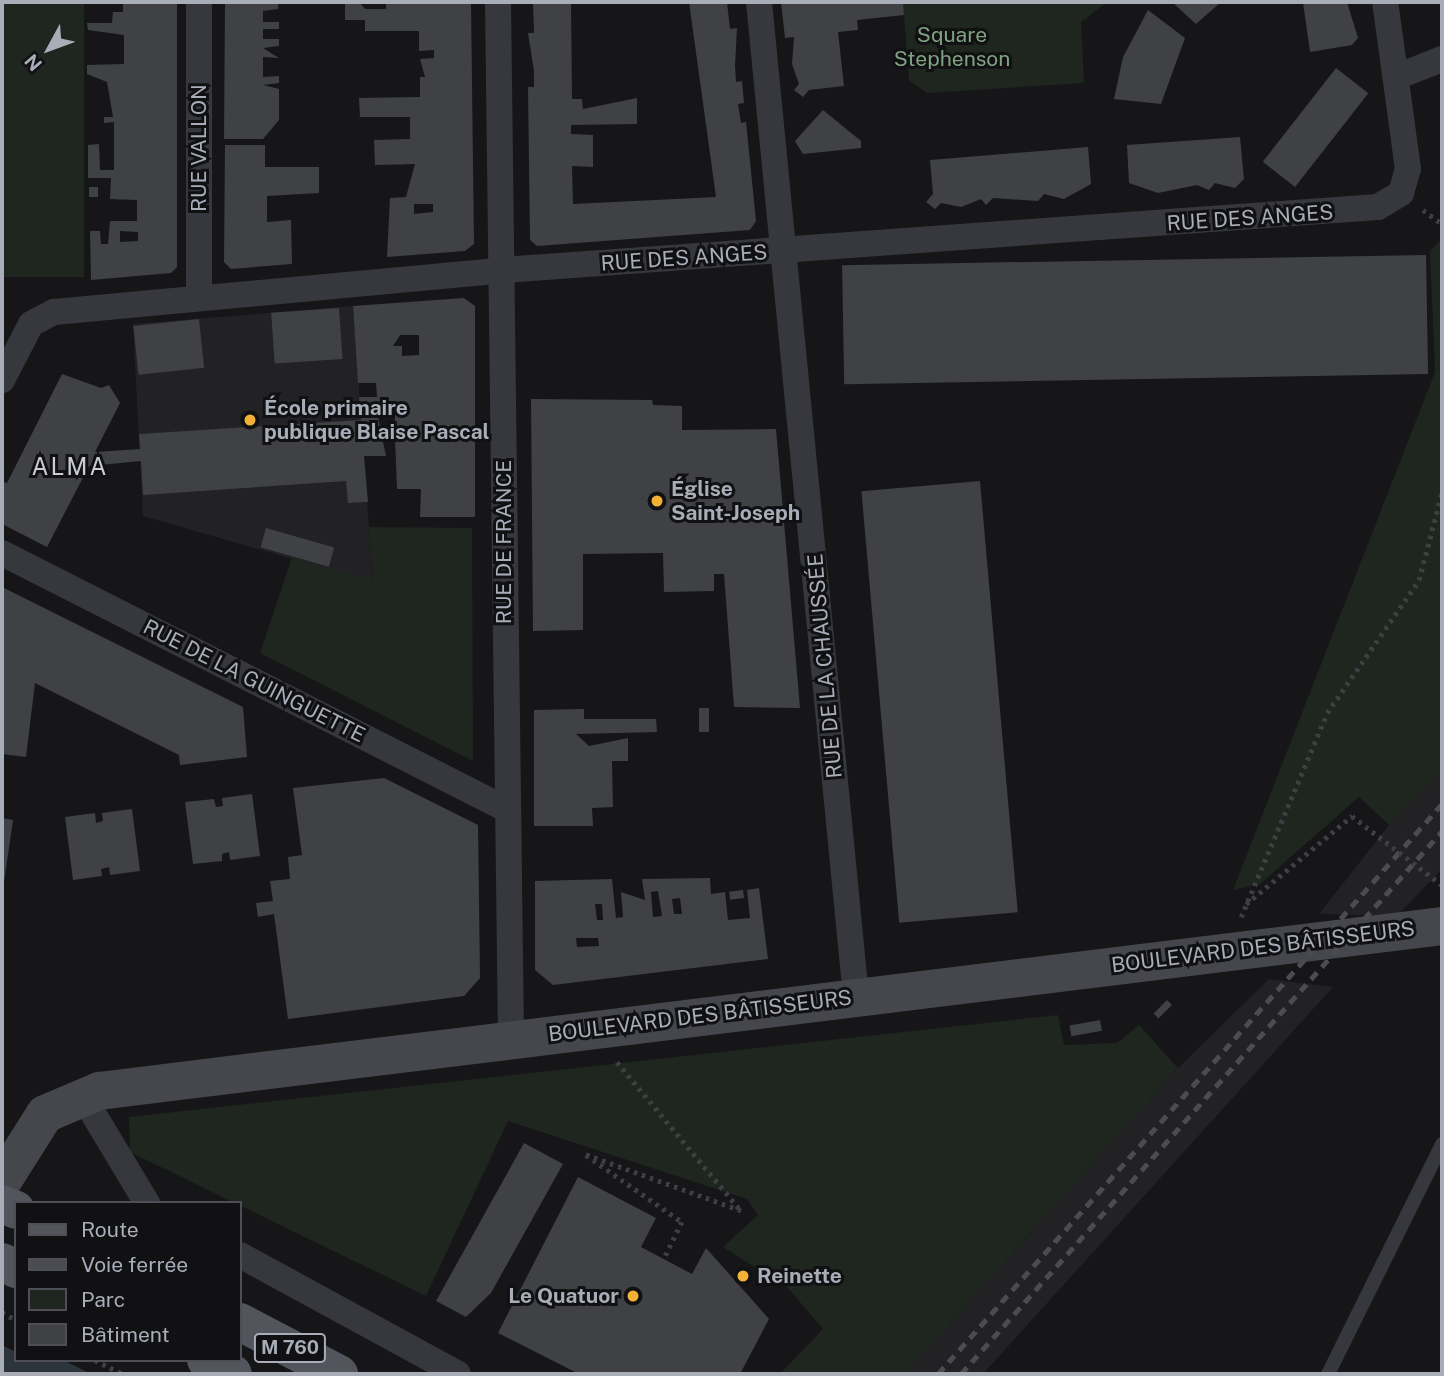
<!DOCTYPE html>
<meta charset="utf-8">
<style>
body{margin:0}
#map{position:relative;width:1444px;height:1376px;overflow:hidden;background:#161618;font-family:"Public Sans",sans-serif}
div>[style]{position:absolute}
.built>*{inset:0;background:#222225}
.green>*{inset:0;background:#1e261f;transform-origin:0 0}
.water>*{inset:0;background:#2c353c}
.building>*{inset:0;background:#404145;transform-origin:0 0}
.path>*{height:4.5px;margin-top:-2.25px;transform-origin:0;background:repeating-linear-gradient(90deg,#3d3f44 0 3.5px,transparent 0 8.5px)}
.lane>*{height:14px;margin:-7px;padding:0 7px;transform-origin:7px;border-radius:7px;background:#37383d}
.street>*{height:26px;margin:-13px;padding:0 13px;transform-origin:13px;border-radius:13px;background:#37383d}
.secondary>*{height:38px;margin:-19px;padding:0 19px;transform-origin:19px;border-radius:19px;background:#45474d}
.primary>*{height:38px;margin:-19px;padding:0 19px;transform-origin:19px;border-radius:19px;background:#53555c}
.rail>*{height:5px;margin-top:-2.5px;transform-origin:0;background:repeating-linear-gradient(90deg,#4a4c52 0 9px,transparent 0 16px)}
.path-bridge>*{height:4.5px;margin-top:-2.25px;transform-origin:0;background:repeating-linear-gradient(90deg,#3d3f44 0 3.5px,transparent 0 8.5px)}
.dots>*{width:19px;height:19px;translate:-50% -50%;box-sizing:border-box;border:4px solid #111113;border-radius:50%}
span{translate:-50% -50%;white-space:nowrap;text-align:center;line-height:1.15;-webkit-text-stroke:6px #111113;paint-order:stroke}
.shield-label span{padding:2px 5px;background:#111113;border:2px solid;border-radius:5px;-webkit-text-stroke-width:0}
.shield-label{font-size:19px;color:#a8adb8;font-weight:700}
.park-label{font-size:21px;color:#7fa381}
.street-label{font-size:21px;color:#a8adb8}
.poi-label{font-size:21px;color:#a8adb8;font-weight:700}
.left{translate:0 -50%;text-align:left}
.right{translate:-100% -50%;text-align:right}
.quarter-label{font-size:24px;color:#c9ccd4;letter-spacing:2px}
.frame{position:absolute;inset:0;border:4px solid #a8adb8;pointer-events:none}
.legend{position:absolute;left:14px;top:1201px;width:228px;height:161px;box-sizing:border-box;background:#111113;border:2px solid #4d4f55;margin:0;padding:9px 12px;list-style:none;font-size:21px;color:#a8adb8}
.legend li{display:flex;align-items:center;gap:14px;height:35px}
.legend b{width:35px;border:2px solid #4d4f55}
.north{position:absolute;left:14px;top:14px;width:70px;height:70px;-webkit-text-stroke:5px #111113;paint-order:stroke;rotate:229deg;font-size:19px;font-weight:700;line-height:28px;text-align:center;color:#a8adb8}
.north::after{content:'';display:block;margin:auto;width:24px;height:32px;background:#a8adb8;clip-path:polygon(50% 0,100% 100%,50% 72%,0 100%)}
</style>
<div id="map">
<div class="built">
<i style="clip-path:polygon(353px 306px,373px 582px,143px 516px,133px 324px)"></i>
<i style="clip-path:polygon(1442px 772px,1442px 869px,1397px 916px,1319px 914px,1389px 825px)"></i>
<i style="clip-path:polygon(1269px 979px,1333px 987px,983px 1374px,905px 1374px,1178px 1068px)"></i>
</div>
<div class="green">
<i style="left:2px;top:2px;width:82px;height:275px"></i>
<i style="clip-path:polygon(903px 2px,1107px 2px,1081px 22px,1084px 83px,927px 93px,909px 80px)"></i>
<i style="clip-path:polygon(1442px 239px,1442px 772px,1389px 825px,1359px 797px,1260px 884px,1233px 890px,1435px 372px,1430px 251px)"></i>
<i style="clip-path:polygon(369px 527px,472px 528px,473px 761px,260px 653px,292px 557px,373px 581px)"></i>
<i style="clip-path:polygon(1058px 1015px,1064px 1045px,1117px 1043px,1139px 1025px,1178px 1068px,905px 1374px,780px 1374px,823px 1329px,788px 1288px,723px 1247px,758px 1215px,747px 1199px,508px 1121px,426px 1296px,130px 1152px,129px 1117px)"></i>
</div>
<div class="water">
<i style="clip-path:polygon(2px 1345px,16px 1352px,16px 1360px,63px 1360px,91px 1374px,2px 1374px)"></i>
</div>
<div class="building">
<i style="clip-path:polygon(evenodd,123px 2px,177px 2px,177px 267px,171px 273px,91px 280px,90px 231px,100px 231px,101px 244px,108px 244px,110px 221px,137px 221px,137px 200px,110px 199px,111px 178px,88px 178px,88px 145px,99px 144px,100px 170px,114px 170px,114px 122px,104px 123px,104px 117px,113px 117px,107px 82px,87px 74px,87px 65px,124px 64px,124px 35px,88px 30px,87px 23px,112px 23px,113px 12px,123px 12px,123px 2px,120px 231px,138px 232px,138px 241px,120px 242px,120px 231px)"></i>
<i style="clip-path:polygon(225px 2px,279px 2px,278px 9px,263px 11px,263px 22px,279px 22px,279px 29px,263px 29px,263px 39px,279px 39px,279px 46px,263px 48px,279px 58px,263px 57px,263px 77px,279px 76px,279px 83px,263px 85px,279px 89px,279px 120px,263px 139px,224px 139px)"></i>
<i style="clip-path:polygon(evenodd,345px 2px,359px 2px,365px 9px,386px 9px,386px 2px,471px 2px,474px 244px,465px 251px,387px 257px,390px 198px,406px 197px,415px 164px,375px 165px,374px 140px,410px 139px,410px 117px,360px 117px,359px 98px,420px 97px,420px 77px,425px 77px,420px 59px,434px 58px,434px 50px,419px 51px,419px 31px,365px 31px,365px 20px,345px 20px,345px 2px,414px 204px,433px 204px,433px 212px,414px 214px,414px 204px)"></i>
<i style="clip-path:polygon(533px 2px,571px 2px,572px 99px,582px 99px,583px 109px,637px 98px,637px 124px,571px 125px,571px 134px,593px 135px,593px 167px,572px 166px,573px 204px,716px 197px,689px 2px,727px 2px,730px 29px,737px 28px,735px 66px,736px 82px,742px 81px,744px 103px,738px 104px,741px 123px,746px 122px,756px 221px,750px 230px,537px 246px,530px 240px,528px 87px,534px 87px,534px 71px,528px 33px,534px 33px)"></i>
<i style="clip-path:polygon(781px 2px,903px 2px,904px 15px,857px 20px,858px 30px,838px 32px,844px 86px,809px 90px,803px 97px,794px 90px,799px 84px,792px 64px,794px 37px,785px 38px)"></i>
<i style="clip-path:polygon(1172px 2px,1221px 2px,1196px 24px)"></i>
<i style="clip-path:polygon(1303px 2px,1347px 2px,1358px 38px,1352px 45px,1310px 52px)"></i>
<i style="clip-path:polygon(1148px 10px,1185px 38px,1161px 104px,1114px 99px,1123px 57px)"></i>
<i style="left:1336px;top:68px;width:41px;height:119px;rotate:38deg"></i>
<i style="clip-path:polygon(823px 110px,861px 141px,861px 148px,803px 154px,795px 141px)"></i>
<i style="clip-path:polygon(1240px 137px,1244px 179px,1235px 188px,1215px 183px,1209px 190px,1197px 185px,1158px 193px,1129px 183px,1127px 145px)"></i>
<i style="clip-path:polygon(225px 145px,265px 145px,265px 167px,319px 167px,319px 193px,267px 196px,267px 222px,291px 220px,292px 264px,231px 269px,224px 262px)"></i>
<i style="clip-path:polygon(1088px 147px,1091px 184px,1064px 199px,1044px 194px,1038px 201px,993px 198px,986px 205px,981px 199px,961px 207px,941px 203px,935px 209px,926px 202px,933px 194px,930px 160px)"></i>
<i style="left:89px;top:187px;width:9px;height:10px"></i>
<i style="left:1426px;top:255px;width:119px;height:584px;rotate:89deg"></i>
<i style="clip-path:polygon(evenodd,464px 298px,475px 306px,475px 517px,420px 517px,421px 489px,397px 489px,395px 438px,395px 432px,419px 432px,419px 426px,395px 426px,395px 402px,375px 402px,386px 456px,364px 456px,368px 502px,348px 503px,346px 481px,143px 495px,141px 461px,89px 466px,47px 547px,2px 524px,2px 481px,7px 483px,62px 374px,101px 388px,109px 385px,120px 403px,95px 452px,140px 449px,139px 434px,361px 420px,359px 397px,377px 397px,376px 383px,358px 383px,353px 306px,464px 298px,400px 335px,419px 335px,419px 355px,402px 356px,402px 346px,393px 346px,400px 335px)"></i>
<i style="left:339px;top:308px;width:51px;height:68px;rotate:86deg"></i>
<i style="left:199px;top:319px;width:49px;height:66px;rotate:84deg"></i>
<i style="clip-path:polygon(531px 399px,652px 400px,653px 405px,682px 406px,682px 430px,776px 429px,800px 708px,734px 707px,724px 574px,714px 574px,714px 591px,664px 592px,663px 553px,583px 554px,583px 630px,533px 631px)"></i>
<i style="left:980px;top:481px;width:433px;height:119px;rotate:85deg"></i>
<i style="left:266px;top:528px;width:71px;height:20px;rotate:16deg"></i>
<i style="clip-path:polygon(2px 587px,243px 707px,247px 757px,180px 765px,179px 755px,35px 683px,26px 757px,2px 754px)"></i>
<i style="left:699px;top:708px;width:10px;height:24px"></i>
<i style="clip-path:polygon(584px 709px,584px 719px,656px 719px,657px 732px,576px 734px,589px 746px,628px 738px,628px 761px,612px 761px,613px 807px,592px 808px,593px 826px,534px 826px,534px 710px)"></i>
<i style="clip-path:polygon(384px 778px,478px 825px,480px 978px,464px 996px,288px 1019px,274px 914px,258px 917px,256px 903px,273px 901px,270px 881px,290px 879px,288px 857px,302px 855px,293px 788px)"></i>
<i style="clip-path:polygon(252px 794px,260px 856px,230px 860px,229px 852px,222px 854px,222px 861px,193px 864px,185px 802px,214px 799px,216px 807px,223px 806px,222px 798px)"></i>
<i style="clip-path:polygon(132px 809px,140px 871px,110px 875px,109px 867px,101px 869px,102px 876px,73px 880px,65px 817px,95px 813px,96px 823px,103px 821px,102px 813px)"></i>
<i style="clip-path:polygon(2px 818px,13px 820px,4px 882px,2px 882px)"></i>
<i style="clip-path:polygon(evenodd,710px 878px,711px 894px,725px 892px,728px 920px,750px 918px,747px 890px,759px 888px,768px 959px,553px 985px,535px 970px,535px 881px,612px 879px,616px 918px,623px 917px,621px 892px,645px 900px,642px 879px,710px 878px,658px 891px,662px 916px,653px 917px,651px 892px,658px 891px,710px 878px,680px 898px,682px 914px,674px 914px,672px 899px,680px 898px,710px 878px,595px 904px,602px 904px,603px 920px,597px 920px,595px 904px,710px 878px,576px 938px,598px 938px,599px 946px,577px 947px,576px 938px)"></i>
<i style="left:743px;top:890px;width:8px;height:14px;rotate:83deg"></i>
<i style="left:1167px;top:1000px;width:7px;height:19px;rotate:45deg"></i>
<i style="left:1100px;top:1020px;width:11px;height:31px;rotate:80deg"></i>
<i style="clip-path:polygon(524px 1143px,563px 1164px,491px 1293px,466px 1317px,436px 1301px)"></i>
<i style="clip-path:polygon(578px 1177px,656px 1218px,641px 1247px,692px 1274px,706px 1248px,769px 1319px,740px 1374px,579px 1374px,498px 1333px)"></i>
</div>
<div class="path">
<i style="left:1423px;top:210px;width:24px;rotate:36deg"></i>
<i style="left:1246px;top:904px;width:138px;rotate:-39.7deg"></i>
<i style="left:1241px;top:917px;width:221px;rotate:-67.1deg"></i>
<i style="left:1327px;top:713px;width:162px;rotate:-55.3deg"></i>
<i style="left:1419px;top:580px;width:92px;rotate:-75.5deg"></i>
<i style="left:617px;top:1062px;width:194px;rotate:50.2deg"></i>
<i style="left:741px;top:1211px;width:165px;rotate:-160.1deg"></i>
<i style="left:586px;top:1155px;width:117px;rotate:34.9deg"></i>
<i style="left:682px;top:1222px;width:41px;rotate:115.9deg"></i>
<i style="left:2px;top:1312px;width:16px;rotate:30deg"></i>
<i style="left:95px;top:1360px;width:31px;rotate:27deg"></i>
</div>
<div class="lane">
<i style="left:1328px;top:1374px;width:257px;rotate:-63.6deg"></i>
</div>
<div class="street">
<i style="left:498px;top:2px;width:1038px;rotate:89.28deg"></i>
<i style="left:759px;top:2px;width:999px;rotate:84.43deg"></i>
<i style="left:1396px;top:77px;width:49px;rotate:-21.4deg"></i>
<i style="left:199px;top:295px;width:293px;rotate:-90deg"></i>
<i style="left:2px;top:380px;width:63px;rotate:-62.6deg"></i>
<i style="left:31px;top:324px;width:26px;rotate:-28deg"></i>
<i style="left:54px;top:312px;width:451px;rotate:-5.3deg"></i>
<i style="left:503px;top:270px;width:877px;rotate:-4.12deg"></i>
<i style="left:1378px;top:207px;width:27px;rotate:-31deg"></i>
<i style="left:1401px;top:193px;width:25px;rotate:-74deg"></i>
<i style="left:1408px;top:169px;width:169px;rotate:-97.8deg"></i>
<i style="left:2px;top:553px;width:565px;rotate:26.93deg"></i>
<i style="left:82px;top:1095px;width:126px;rotate:59deg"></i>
<i style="left:240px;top:1255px;width:248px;rotate:28.6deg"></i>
</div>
<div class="secondary">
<i style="left:2px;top:1182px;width:80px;rotate:-57.7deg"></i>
<i style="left:45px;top:1114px;width:59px;rotate:-23.1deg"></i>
<i style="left:99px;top:1091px;width:1353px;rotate:-7deg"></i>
</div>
<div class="primary">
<i style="left:2px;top:1204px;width:15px;rotate:23deg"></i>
<i style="left:2px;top:1262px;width:16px;rotate:27deg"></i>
<i style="left:240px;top:1322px;width:112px;rotate:27.7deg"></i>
<i style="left:206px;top:1360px;width:30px;rotate:27deg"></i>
</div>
<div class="rail">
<i style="left:938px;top:1374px;width:761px;rotate:-48.52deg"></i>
<i style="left:961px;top:1374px;width:725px;rotate:-48.46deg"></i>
</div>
<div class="path-bridge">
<i style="left:1352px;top:816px;width:113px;rotate:37.5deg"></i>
</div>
<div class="dots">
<i style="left:250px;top:420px;background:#f2b134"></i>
<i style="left:657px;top:501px;background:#f2b134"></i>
<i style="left:743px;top:1276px;background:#f2b134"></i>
<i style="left:633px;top:1296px;background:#f2b134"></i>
</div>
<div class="shield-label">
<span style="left:290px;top:1348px">M 760</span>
</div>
<div class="park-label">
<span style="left:952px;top:47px">Square<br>Stephenson</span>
</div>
<div class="street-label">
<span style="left:199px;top:148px;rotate:-90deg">RUE VALLON</span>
<span style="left:1250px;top:218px;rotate:-4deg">RUE DES ANGES</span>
<span style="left:684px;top:258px;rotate:-4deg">RUE DES ANGES</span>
<span style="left:504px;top:542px;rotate:-90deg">RUE DE FRANCE</span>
<span style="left:825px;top:666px;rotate:-95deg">RUE DE LA CHAUSSÉE</span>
<span style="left:254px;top:681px;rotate:27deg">RUE DE LA GUINGUETTE</span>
<span style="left:1263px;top:947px;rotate:-7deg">BOULEVARD DES BÂTISSEURS</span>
<span style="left:700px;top:1016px;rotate:-7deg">BOULEVARD DES BÂTISSEURS</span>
</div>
<div class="poi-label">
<span class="left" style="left:264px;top:420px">École primaire<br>publique Blaise Pascal</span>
<span class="left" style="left:671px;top:501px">Église<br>Saint-Joseph</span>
<span class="left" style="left:757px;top:1276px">Reinette</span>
<span class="right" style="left:619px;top:1296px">Le Quatuor</span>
</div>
<div class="quarter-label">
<span style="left:70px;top:467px">ALMA</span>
</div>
<div class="frame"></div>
<ul class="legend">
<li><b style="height:9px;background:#53555c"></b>Route</li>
<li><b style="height:9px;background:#4a4c52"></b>Voie ferrée</li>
<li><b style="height:19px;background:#1e261f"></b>Parc</li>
<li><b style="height:19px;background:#404145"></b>Bâtiment</li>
</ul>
<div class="north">N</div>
</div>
